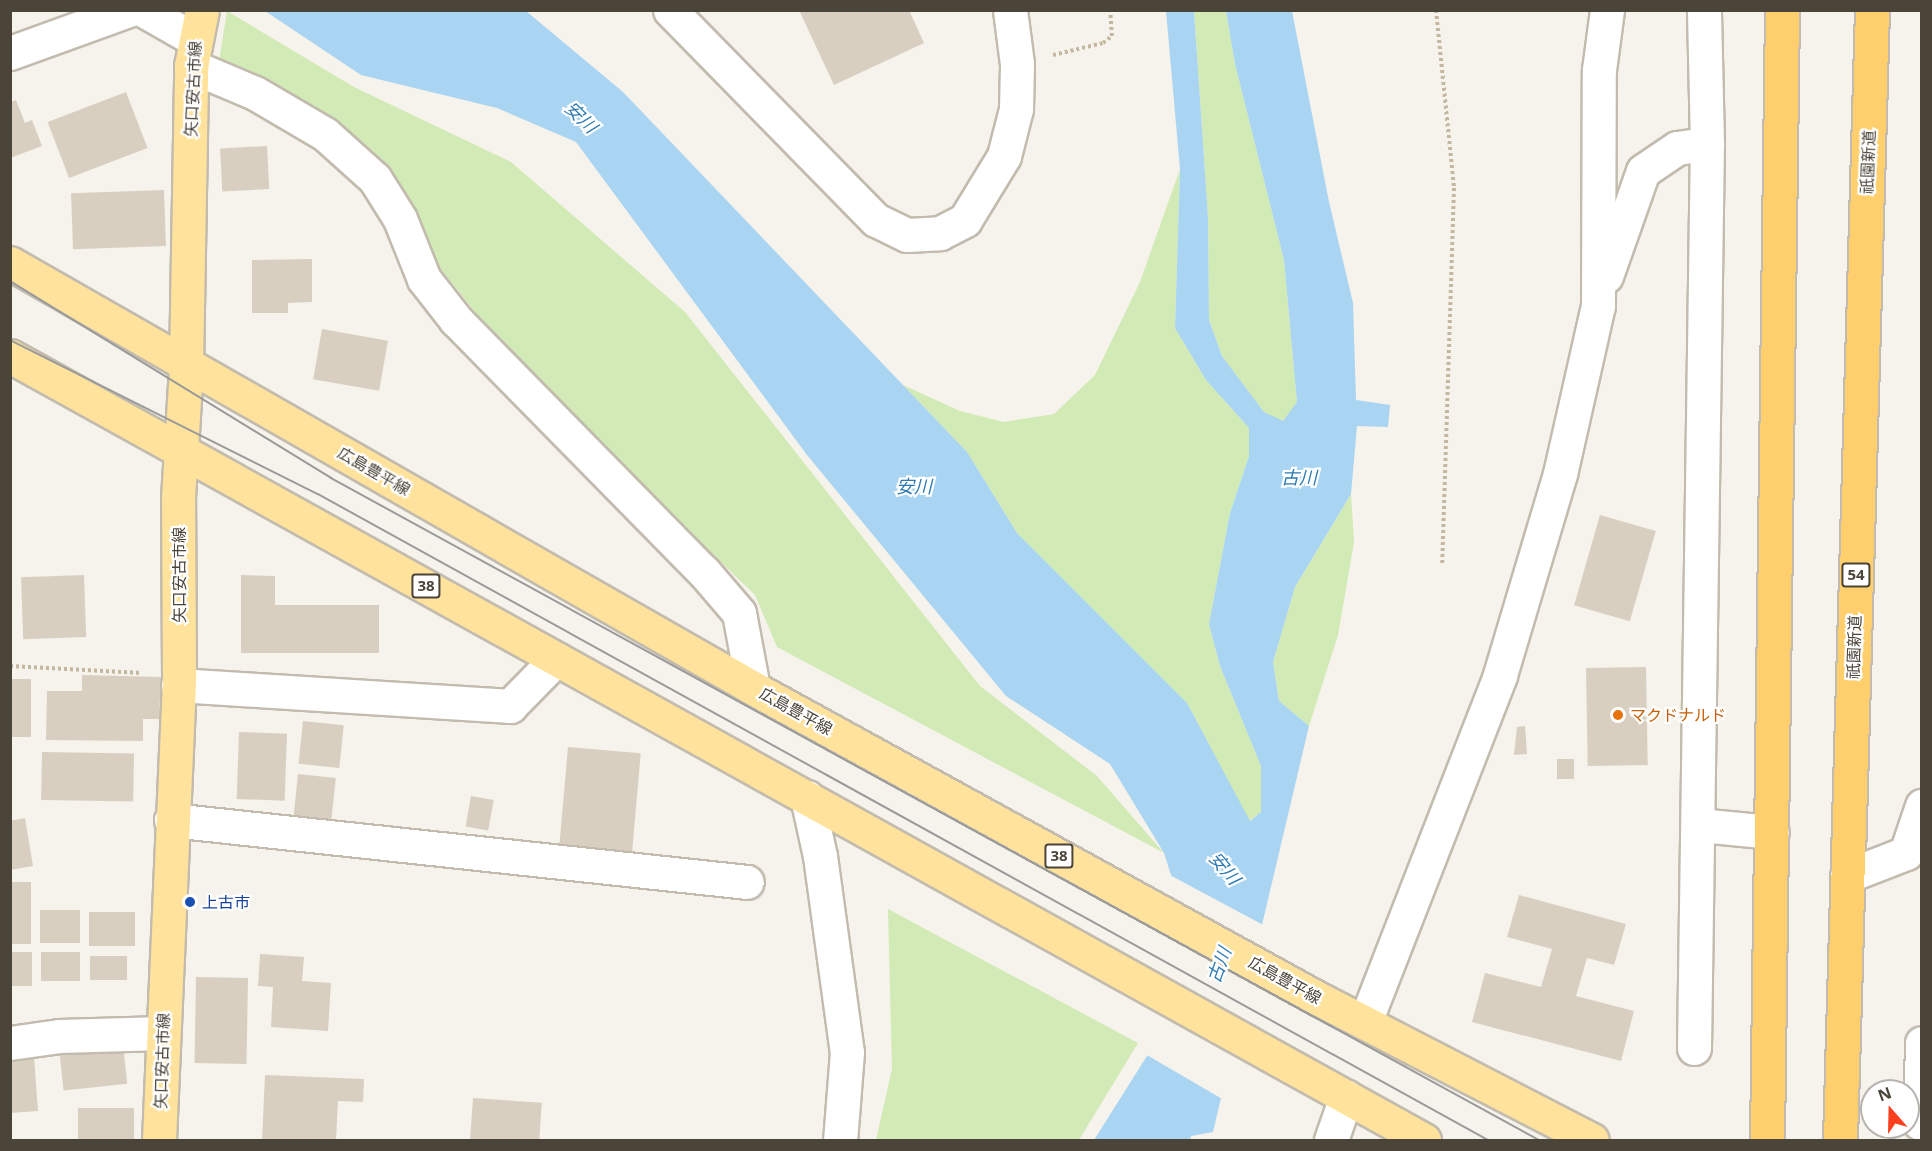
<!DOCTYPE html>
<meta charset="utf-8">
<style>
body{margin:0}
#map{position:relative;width:1932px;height:1151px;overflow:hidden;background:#f6f3ec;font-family:"Open Sans","Noto Sans JP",sans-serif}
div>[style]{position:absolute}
.green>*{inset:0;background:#d2eab5}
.water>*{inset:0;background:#a9d4f2}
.pier>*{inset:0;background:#f6f3ec}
.building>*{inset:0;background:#d8cfc1;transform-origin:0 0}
.path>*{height:4px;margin-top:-2px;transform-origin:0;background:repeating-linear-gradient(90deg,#c4b79f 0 3px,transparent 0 6px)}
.roads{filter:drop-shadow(2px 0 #c2bbae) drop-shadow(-2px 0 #c2bbae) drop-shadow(0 2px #c2bbae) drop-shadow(0 -2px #c2bbae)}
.minor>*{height:33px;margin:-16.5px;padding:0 16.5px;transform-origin:16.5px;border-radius:16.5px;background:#fff}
.major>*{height:33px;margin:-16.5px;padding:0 16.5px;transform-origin:16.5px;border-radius:16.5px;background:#ffe39c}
.highway>*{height:33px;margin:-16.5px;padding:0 16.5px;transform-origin:16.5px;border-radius:16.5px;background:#ffcf6e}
.tram>*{height:1.5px;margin:-0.75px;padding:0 0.75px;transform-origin:0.75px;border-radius:0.75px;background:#9a9a9a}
.dots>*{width:16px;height:16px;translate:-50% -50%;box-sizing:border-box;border:3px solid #fff;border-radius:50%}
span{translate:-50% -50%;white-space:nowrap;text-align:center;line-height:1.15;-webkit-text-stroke:4.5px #fff;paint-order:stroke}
.shield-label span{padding:2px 4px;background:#fff;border:2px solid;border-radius:4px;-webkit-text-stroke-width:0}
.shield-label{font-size:15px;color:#4b4439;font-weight:700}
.street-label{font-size:16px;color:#4b4439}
.food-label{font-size:16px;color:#c56008}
.left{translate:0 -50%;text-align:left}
.transit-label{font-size:16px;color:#164399}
.water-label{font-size:18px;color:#2e7ab2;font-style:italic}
.frame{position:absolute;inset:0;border:12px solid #4b4439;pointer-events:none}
.north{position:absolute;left:1860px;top:1079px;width:60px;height:60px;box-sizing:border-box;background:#fff;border:2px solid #b7b4b0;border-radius:50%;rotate:340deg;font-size:16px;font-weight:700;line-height:24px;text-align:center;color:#4b4439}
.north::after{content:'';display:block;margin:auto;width:21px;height:27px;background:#fc3f1d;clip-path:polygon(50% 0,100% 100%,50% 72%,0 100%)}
</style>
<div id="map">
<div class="green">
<i style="clip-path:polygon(227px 11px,354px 87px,511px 162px,685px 312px,980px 686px,1097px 776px,1164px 853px,777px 647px,755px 595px,516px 364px,434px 260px,371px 150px,219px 62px)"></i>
<i style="clip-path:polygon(1194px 11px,1226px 11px,1235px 64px,1284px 260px,1297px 402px,1283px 422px,1264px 412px,1222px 356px,1209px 320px,1208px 218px)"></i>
<i style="clip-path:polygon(1180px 169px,1175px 328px,1206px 380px,1249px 428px,1249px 456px,1230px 513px,1209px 624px,1220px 666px,1261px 766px,1261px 812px,1249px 821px,1187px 703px,1017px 533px,967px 452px,903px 385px,960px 411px,1004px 422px,1054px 414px,1095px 375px,1140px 282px)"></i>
<i style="clip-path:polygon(1351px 494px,1354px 542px,1338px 635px,1309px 726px,1279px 701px,1273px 662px,1295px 587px)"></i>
<i style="clip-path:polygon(888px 909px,1138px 1043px,1079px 1140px,876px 1140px,892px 1069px)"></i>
</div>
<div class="water">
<i style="clip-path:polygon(265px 11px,526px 11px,623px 92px,967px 452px,1017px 533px,1187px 703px,1250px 821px,1261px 812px,1261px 766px,1220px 666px,1209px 624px,1230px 513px,1249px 456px,1249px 428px,1206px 380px,1175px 328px,1180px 169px,1166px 11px,1194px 11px,1208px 218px,1209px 320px,1222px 356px,1264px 412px,1283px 421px,1297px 402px,1284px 260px,1235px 64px,1226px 11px,1292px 11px,1329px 202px,1353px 303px,1356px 400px,1390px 405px,1388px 427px,1357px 426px,1351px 494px,1295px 587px,1273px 662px,1279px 701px,1309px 726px,1213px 1132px,1191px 1136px,1190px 1140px,1094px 1140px,1181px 1002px,1191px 938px,1164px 853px,1110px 764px,1006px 696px,807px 455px,576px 142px,497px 108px,361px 75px)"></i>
</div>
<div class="pier">
<i style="clip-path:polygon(1168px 874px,1267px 927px,1224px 1100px,1145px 1054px,1178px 1000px,1188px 938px)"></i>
</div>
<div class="building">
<i style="clip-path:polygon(799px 10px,909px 10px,924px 43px,834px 85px)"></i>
<i style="left:126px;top:92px;width:60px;height:84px;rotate:69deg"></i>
<i style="clip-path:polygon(16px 100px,25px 123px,32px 120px,42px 146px,10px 158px,10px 102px)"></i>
<i style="left:267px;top:146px;width:43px;height:47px;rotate:87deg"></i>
<i style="left:164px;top:190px;width:56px;height:93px;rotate:88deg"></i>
<i style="clip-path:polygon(312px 259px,312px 302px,288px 303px,288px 313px,252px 313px,252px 260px)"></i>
<i style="left:322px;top:329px;width:67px;height:51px;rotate:10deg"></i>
<i style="left:1600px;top:515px;width:58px;height:94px;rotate:16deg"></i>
<i style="left:84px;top:575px;width:62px;height:63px;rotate:88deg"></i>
<i style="clip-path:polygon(241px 575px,275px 576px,275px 605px,379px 605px,379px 653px,241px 653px)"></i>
<i style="left:1646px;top:667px;width:98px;height:60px;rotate:89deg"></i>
<i style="clip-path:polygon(82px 675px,161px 677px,159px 719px,143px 719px,143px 741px,46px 740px,47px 691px,82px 691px)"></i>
<i style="left:10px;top:679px;width:21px;height:58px"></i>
<i style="left:303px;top:721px;width:41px;height:43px;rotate:6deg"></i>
<i style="clip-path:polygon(1525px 726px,1527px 754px,1514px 755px,1517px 727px)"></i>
<i style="left:239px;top:732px;width:48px;height:67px;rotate:2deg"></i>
<i style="left:568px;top:747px;width:73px;height:101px;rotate:5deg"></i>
<i style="left:42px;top:752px;width:92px;height:48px;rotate:1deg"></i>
<i style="left:1557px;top:759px;width:17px;height:20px"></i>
<i style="left:298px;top:774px;width:38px;height:51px;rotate:6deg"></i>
<i style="left:471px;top:796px;width:23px;height:31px;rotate:10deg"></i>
<i style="clip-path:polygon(25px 818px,33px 866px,10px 870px,10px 821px)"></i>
<i style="left:10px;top:882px;width:21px;height:62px"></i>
<i style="clip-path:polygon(1519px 895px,1626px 924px,1614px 965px,1587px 958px,1576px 996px,1634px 1011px,1621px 1061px,1472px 1022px,1485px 973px,1541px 987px,1552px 949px,1507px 937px)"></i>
<i style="left:40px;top:910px;width:40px;height:33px"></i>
<i style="left:135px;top:912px;width:34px;height:46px;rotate:90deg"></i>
<i style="left:10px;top:952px;width:22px;height:34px"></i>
<i style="left:80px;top:952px;width:29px;height:39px;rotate:90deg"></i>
<i style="clip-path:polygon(260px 954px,304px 957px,302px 981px,331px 983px,328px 1031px,271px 1027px,273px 987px,258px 986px)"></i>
<i style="left:90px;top:956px;width:37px;height:24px"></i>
<i style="left:196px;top:977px;width:52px;height:86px;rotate:1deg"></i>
<i style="left:123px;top:1044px;width:40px;height:64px;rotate:84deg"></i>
<i style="clip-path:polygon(34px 1056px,38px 1111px,10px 1113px,10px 1058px)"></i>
<i style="clip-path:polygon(265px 1075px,364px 1079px,363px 1102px,338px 1101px,336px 1140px,262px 1140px)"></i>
<i style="left:473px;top:1098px;width:69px;height:42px;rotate:4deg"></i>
<i style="left:78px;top:1108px;width:56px;height:32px"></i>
</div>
<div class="path">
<i style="left:1436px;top:10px;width:179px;rotate:84.2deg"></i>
<i style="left:1454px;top:188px;width:378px;rotate:91.8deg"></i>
<i style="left:1053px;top:55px;width:51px;rotate:-13.5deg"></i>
<i style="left:1103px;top:43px;width:11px;rotate:-38deg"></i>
<i style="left:1112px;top:36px;width:26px;rotate:-94deg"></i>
<i style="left:10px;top:666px;width:132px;rotate:3deg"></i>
</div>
<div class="roads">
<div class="minor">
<i style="left:143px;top:10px;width:59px;rotate:29.6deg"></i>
<i style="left:670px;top:10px;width:294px;rotate:45.6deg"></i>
<i style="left:876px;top:220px;width:34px;rotate:26deg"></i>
<i style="left:907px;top:235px;width:33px;rotate:-3deg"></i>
<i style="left:940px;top:233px;width:28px;rotate:-27deg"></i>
<i style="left:965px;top:220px;width:75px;rotate:-58.6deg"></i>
<i style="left:1004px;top:156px;width:49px;rotate:-75.7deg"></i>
<i style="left:1016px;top:109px;width:45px;rotate:-88.7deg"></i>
<i style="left:1017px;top:64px;width:54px;rotate:-97.4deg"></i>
<i style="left:10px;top:53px;width:127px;rotate:-19.9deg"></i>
<i style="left:191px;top:66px;width:69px;rotate:22.9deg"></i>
<i style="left:255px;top:93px;width:81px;rotate:30.4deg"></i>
<i style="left:325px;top:134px;width:67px;rotate:42deg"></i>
<i style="left:375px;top:179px;width:47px;rotate:58deg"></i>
<i style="left:400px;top:219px;width:65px;rotate:68.2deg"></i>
<i style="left:424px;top:279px;width:52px;rotate:52deg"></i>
<i style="left:456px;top:320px;width:354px;rotate:45.5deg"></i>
<i style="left:704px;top:572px;width:54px;rotate:49.5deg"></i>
<i style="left:739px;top:613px;width:76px;rotate:79.4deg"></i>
<i style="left:1606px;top:276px;width:111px;rotate:-70.6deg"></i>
<i style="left:1643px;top:171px;width:41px;rotate:-34.1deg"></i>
<i style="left:1677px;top:148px;width:30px;rotate:-8deg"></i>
<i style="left:178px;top:685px;width:333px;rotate:3.6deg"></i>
<i style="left:510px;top:706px;width:66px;rotate:-45.6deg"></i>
<i style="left:807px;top:797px;width:60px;rotate:77.6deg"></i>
<i style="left:820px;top:856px;width:198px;rotate:82.2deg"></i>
<i style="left:847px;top:1052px;width:88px;rotate:94.5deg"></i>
<i style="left:171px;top:820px;width:579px;rotate:6.14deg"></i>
<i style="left:1699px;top:825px;width:73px;rotate:5.5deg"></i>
<i style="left:1847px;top:876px;width:63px;rotate:-21.3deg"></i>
<i style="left:1906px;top:853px;width:50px;rotate:-71.2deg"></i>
<i style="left:1365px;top:1022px;width:372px;rotate:-68.7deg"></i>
<i style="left:1500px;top:675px;width:210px;rotate:-73.4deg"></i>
<i style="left:1560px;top:474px;width:172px;rotate:-77.3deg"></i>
<i style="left:1598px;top:306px;width:236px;rotate:-89.8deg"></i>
<i style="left:1599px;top:70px;width:61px;rotate:-82.4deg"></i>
<i style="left:10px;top:1043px;width:49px;rotate:-8.1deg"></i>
<i style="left:59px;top:1036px;width:104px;rotate:-1.7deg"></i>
<i style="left:1694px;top:1048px;width:904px;rotate:-89.18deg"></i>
<i style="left:1707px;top:144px;width:134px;rotate:-91.3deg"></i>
<i style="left:1920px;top:1123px;width:80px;rotate:-88.6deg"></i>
<i style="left:1331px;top:1140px;width:46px;rotate:-70.8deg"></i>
</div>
<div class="major">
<i style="left:10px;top:263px;width:856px;rotate:29.77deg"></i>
<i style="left:753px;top:688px;width:644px;rotate:28.8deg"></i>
<i style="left:1317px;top:998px;width:309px;rotate:27.3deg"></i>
<i style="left:10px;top:356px;width:1617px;rotate:29.01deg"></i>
<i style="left:159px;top:1140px;width:465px;rotate:-87.5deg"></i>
<i style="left:179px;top:675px;width:177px;rotate:-90.3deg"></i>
<i style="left:178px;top:498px;width:132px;rotate:-86.5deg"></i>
<i style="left:186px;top:366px;width:300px;rotate:-89deg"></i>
<i style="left:191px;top:66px;width:57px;rotate:-78.9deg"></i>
</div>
<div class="highway">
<i style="left:1767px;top:1140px;width:1130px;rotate:-89.24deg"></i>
<i style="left:1840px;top:1140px;width:1130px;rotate:-88.38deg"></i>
</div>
</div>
<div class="tram">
<i style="left:10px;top:281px;width:377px;rotate:31.5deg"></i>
<i style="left:331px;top:478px;width:1378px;rotate:28.72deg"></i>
<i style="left:10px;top:340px;width:344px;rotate:26.6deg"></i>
<i style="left:318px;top:494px;width:1336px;rotate:28.9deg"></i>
</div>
<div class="dots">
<i style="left:1618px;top:715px;background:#e8710a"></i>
<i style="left:190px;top:902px;background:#1a4fb4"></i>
</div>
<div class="shield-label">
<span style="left:1856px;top:575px">54</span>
<span style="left:426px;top:586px">38</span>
<span style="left:1059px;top:856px">38</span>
</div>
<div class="street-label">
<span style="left:193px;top:89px;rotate:-87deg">矢口安古市線</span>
<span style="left:1868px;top:162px;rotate:-88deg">祇園新道</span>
<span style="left:374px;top:471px;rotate:30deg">広島豊平線</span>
<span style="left:179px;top:575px;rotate:-90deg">矢口安古市線</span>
<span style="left:1854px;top:647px;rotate:-88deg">祇園新道</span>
<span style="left:796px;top:711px;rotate:29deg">広島豊平線</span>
<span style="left:1285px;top:980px;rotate:29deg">広島豊平線</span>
<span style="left:162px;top:1061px;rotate:-88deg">矢口安古市線</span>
</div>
<div class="food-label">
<span class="left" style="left:1630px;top:715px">マクドナルド</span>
</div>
<div class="transit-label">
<span class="left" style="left:202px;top:902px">上古市</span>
</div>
<div class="water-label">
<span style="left:581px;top:117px;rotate:44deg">安川</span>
<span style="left:1299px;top:477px">古川</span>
<span style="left:914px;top:486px">安川</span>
<span style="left:1225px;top:868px;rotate:50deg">安川</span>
<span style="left:1219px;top:965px;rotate:-70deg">古川</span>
</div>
<div class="frame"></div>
<div class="north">N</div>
</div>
